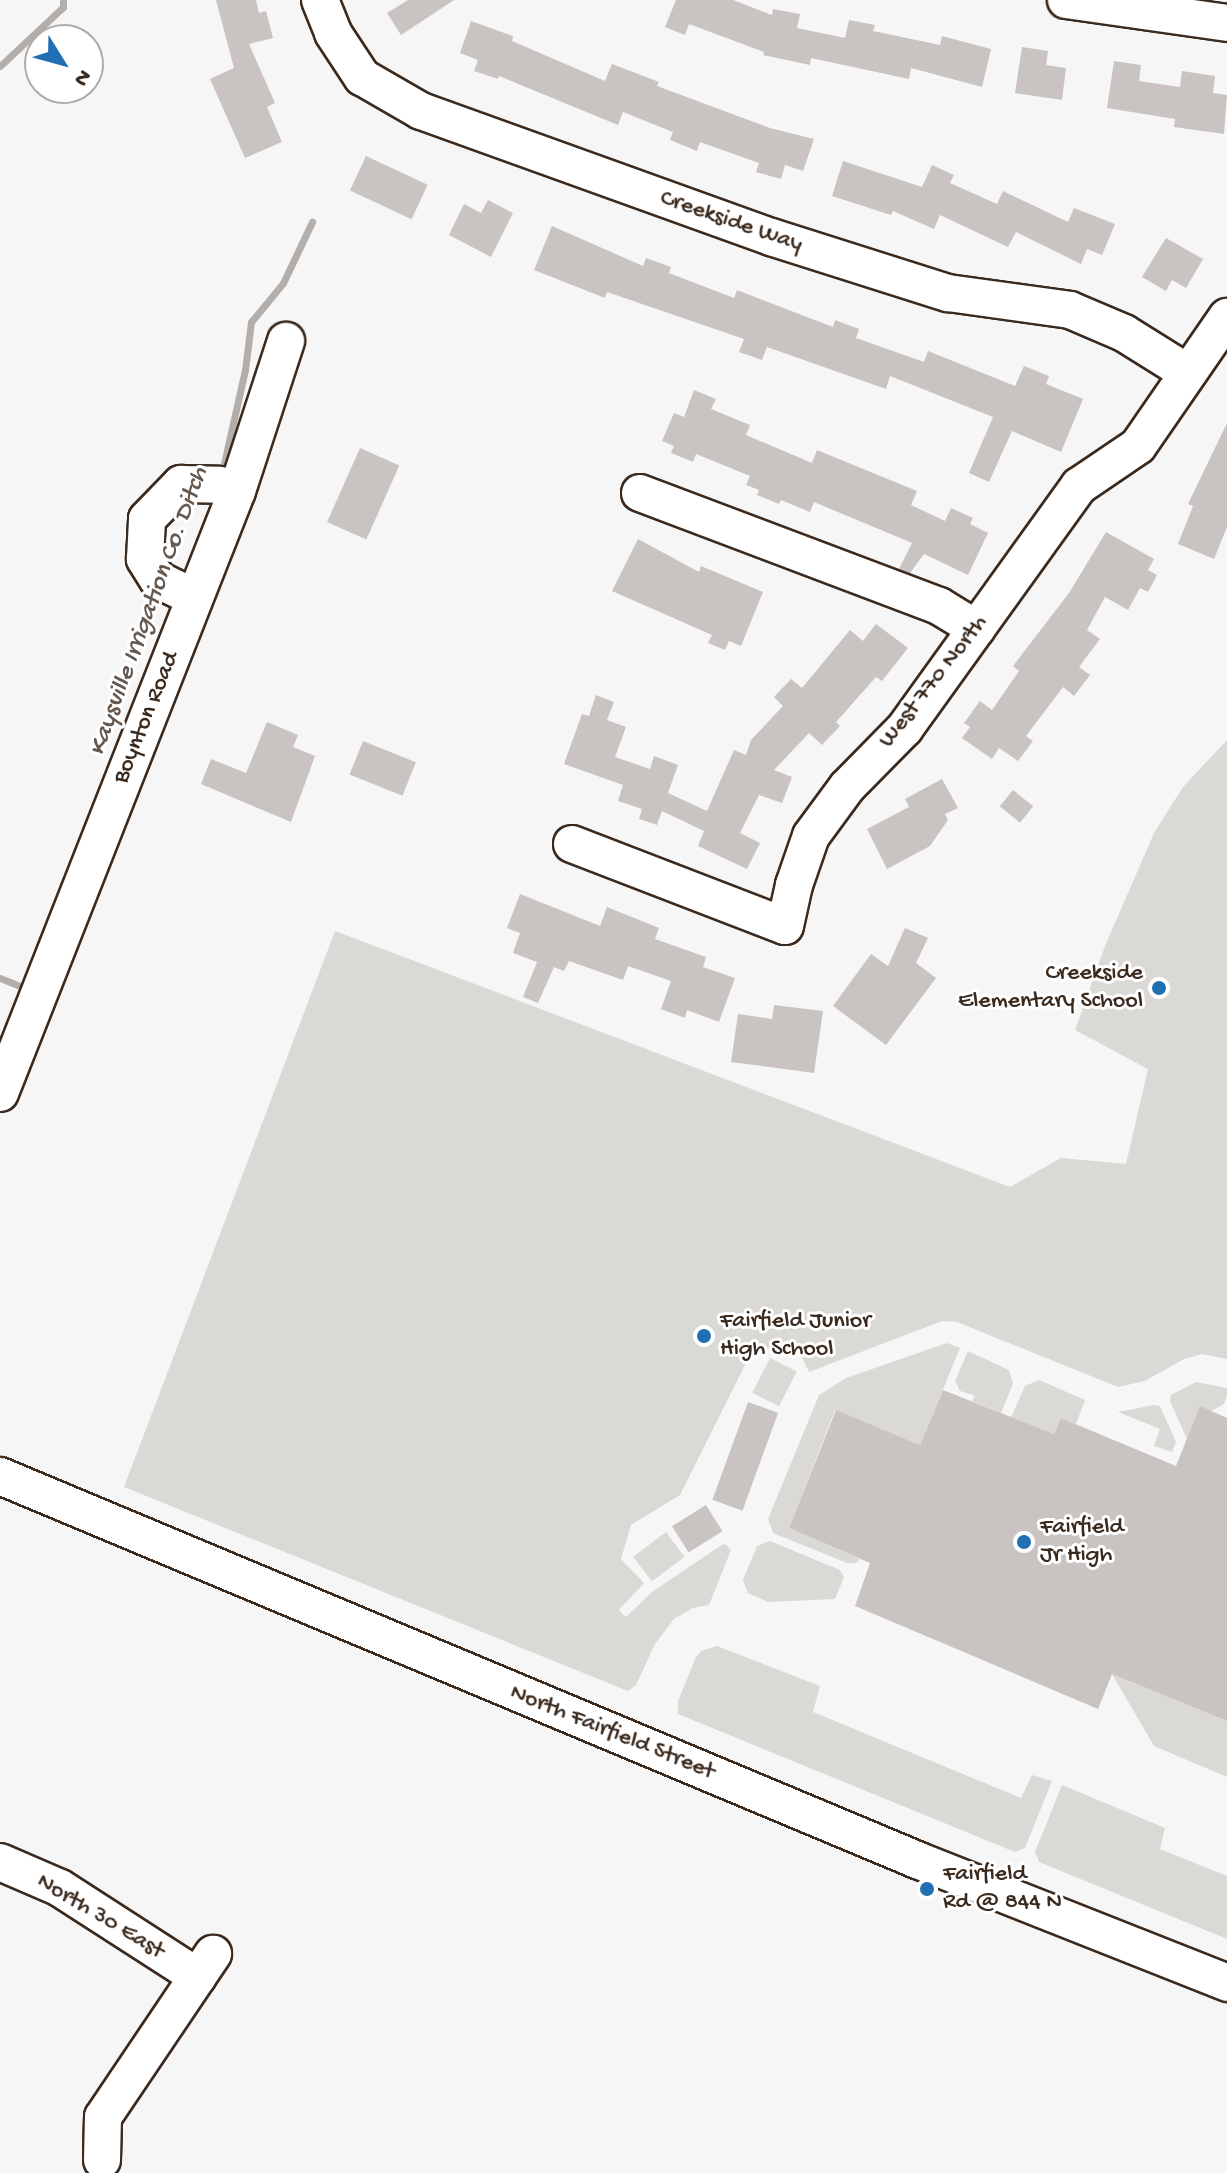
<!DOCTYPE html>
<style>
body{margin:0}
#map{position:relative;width:1227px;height:2173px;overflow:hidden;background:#f7f6f6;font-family:"Gochi Hand",sans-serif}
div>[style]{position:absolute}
.green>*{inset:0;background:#dbd9d6;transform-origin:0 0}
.stream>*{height:7px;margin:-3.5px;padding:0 3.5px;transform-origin:3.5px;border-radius:3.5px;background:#b4aeaa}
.building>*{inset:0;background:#c9c3c1;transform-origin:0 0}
.roads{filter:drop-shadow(2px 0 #3b2a1e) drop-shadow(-2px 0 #3b2a1e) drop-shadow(0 2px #3b2a1e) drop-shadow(0 -2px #3b2a1e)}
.minor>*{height:36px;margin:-18px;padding:0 18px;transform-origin:18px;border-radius:18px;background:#fff}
.dots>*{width:22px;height:22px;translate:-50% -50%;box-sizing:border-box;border:4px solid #fff;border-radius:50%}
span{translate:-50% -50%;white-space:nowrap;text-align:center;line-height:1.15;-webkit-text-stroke:6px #fff;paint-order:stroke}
.street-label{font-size:24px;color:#3b2a1e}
.poi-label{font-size:24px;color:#3b2a1e}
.right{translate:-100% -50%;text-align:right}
.left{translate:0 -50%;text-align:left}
.water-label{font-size:26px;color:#65584f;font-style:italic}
.north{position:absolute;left:24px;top:24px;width:80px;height:80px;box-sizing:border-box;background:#fff;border:2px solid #b1aaa5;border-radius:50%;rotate:127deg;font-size:22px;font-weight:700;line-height:32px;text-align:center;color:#3b2a1e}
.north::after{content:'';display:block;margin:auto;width:28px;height:36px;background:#1f6fb2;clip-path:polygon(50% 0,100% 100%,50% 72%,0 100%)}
</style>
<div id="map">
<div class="green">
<i style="clip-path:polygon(1227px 740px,1227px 1359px,1202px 1354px,1184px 1359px,1145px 1381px,1118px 1387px,957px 1322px,942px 1321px,809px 1372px,793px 1339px,749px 1357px,680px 1495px,631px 1525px,621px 1559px,644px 1583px,619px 1610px,626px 1617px,652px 1592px,720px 1546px,725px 1544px,731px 1550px,709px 1605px,693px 1608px,674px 1619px,655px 1644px,636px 1685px,628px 1691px,124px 1487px,335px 931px,1010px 1187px,1061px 1158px,1126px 1164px,1148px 1069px,1075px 1030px,1105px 946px,1154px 833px,1183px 787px)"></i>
<i style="clip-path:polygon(947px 1343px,960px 1348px,920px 1445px,835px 1410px,789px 1528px,860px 1559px,856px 1563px,847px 1563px,773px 1533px,768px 1519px,819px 1395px,846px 1378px)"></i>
<i style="clip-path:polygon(968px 1351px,1009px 1370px,1013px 1384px,1001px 1413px,972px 1401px,975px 1396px,960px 1391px,955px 1381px)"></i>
<i style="left:770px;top:1358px;width:30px;height:39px;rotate:27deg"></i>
<i style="clip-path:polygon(1039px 1380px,1085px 1400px,1076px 1424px,1061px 1418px,1054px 1434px,1011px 1417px,1025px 1386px)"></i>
<i style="clip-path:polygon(1196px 1382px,1227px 1388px,1227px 1396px,1224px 1404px,1211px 1411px,1200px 1407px,1187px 1439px,1170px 1401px,1171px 1395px)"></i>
<i style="clip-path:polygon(1154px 1405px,1160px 1406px,1176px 1442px,1172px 1452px,1154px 1446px,1160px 1429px,1118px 1412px)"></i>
<i style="left:666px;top:1532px;width:31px;height:41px;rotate:53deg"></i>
<i style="clip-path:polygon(770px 1541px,840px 1570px,844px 1577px,835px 1599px,768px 1602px,748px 1593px,743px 1580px,757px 1546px)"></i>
<i style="clip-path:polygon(717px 1646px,820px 1686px,813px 1712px,1021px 1798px,1032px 1775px,1052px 1781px,1025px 1848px,1015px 1852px,678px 1714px,678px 1701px,696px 1657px,701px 1651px)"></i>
<i style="clip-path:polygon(1112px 1674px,1227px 1721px,1227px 1777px,1154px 1746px)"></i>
<i style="clip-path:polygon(1062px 1785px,1165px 1828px,1160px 1849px,1227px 1876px,1227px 1939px,1039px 1862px,1035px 1852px)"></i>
</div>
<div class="stream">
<i style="left:0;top:66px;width:86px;rotate:-43.1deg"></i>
<i style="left:63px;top:7px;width:7px;rotate:-90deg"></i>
<i style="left:221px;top:477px;width:110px;rotate:-77.4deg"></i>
<i style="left:245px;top:370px;width:48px;rotate:-82.9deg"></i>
<i style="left:251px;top:322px;width:50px;rotate:-50.6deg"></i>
<i style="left:283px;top:283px;width:68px;rotate:-64.6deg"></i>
<i style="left:0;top:978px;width:29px;rotate:22deg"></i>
</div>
<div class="building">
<i style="clip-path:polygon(216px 0,256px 0,259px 13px,266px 11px,273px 38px,249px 44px,275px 103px,267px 107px,282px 142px,245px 158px,210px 79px,234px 68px)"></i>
<i style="clip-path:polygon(408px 0,454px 0,401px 35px,387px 13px)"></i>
<i style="clip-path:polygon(676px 0,733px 0,772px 15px,773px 9px,800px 14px,797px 28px,845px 38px,849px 20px,875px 25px,873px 31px,940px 45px,942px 36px,991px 49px,982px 87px,911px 68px,909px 79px,811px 58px,810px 65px,763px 55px,764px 52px,689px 24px,685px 35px,665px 27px)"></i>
<i style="clip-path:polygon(471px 21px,513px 36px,512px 41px,605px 81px,612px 64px,659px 82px,657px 86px,770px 128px,814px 139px,803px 171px,785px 165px,781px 179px,756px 172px,759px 163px,700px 142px,697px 151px,670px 140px,673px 132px,623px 112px,618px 125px,499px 76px,498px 79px,474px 71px,478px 60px,460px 53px)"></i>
<i style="clip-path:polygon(1022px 47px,1048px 51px,1046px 65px,1066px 68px,1062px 100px,1015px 93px)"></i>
<i style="clip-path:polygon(1114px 61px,1141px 65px,1139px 81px,1180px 87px,1182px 71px,1215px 76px,1213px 93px,1227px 95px,1224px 134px,1174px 127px,1175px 119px,1107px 108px)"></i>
<i style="left:366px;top:156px;width:68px;height:38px;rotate:25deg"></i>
<i style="clip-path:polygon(843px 161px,922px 187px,932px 165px,954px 175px,950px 183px,997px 204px,1003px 191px,1068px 222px,1074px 208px,1115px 224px,1102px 255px,1087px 249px,1081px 264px,1016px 232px,1008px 247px,940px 215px,934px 229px,893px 211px,891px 215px,832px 196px)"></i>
<i style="clip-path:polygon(488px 200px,513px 213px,491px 257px,449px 235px,464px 204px,481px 213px)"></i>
<i style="clip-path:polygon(552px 226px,643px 266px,646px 258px,671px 267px,669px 273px,734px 298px,737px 290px,833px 327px,835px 320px,859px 329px,856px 338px,924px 362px,928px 351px,1015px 386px,1024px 366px,1049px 376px,1046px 384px,1083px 399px,1061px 452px,1012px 431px,989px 482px,969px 473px,993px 417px,890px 376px,886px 389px,767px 347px,762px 360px,739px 352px,744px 339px,607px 292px,605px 298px,534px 270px)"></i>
<i style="clip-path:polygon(1166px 238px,1203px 259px,1186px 288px,1172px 280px,1166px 291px,1142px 277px)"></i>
<i style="clip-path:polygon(694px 390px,716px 399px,711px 409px,750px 425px,746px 435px,812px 463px,817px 450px,917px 491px,911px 505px,945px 521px,951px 508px,973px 518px,970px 524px,988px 533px,968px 575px,924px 554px,910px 573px,899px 569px,912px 543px,814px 502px,810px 512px,781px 500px,779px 504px,757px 495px,759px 490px,746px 485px,750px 476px,696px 454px,693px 462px,671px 453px,674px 446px,662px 441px,674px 413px,684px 417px)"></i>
<i style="clip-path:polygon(1227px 423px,1227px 527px,1214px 559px,1178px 544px,1193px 506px,1188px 504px)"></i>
<i style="left:360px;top:448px;width:43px;height:81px;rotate:24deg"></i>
<i style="clip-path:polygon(1106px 532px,1154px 559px,1148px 570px,1157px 575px,1148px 592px,1140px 588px,1128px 610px,1105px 597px,1087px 630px,1100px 639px,1079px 667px,1090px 675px,1074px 696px,1063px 687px,1026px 736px,1033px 741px,1018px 761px,999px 748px,992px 759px,962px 738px,970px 727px,964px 723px,980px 701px,992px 710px,1019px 671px,1013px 666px,1069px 593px)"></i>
<i style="clip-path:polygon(638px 539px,699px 572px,701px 566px,763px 592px,741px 646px,729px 641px,725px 650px,708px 643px,712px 635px,612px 591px)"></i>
<i style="clip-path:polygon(876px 624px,908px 648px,882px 681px,876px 677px,836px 722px,840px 726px,822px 745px,809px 733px,774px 770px,792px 777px,782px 803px,759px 795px,740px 833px,760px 843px,747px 869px,698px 846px,704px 831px,662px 811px,657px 825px,639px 819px,642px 809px,618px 801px,623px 785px,564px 764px,582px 714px,589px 716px,596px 695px,614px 702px,607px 720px,626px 727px,615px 757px,650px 769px,654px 756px,678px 765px,668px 793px,707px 811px,734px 750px,746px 755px,751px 740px,783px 706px,774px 697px,791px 679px,802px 688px,850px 630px,863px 641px)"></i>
<i style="clip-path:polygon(267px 722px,298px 735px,293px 747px,315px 756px,291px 822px,201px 784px,211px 759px,246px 773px)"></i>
<i style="left:363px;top:741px;width:57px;height:36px;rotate:22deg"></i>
<i style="clip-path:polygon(942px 779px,958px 808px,945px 814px,948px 820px,930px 846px,887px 869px,867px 829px,909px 807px,905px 799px)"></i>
<i style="left:1013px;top:790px;width:26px;height:21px;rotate:39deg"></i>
<i style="clip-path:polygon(520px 894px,600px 926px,607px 907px,659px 928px,655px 939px,706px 957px,703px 967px,735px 978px,719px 1022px,687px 1010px,685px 1018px,661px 1009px,671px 981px,628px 966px,623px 980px,569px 961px,564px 971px,554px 967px,538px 1003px,523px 997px,537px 962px,513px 953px,520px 933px,507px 928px)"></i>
<i style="clip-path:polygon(905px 928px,928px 938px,916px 963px,936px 978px,886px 1045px,833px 1006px,871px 954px,888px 966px)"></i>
<i style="clip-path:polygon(774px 1005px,823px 1011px,814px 1073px,731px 1062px,738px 1014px,772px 1019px)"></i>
<i style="clip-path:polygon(943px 1390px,1054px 1434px,1061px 1418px,1176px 1466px,1200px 1406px,1227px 1418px,1227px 1721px,1112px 1674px,1098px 1709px,855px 1606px,870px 1563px,789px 1528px,836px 1410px,920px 1445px)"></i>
<i style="left:748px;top:1402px;width:32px;height:104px;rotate:20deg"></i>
<i style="left:706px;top:1505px;width:31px;height:40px;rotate:58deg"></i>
</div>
<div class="roads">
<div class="minor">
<i style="left:320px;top:0;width:35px;rotate:68deg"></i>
<i style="left:333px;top:33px;width:53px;rotate:56.6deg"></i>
<i style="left:362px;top:77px;width:68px;rotate:30deg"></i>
<i style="left:421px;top:111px;width:372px;rotate:19.8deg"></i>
<i style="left:771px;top:237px;width:186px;rotate:17.6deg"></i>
<i style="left:948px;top:293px;width:123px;rotate:7.9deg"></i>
<i style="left:1070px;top:310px;width:59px;rotate:23.1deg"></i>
<i style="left:1124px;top:333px;width:75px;rotate:32deg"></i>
<i style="left:1066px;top:0;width:163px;rotate:8.1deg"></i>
<i style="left:640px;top:493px;width:320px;rotate:20.7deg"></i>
<i style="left:939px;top:606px;width:44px;rotate:31.2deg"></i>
<i style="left:181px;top:591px;width:25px;rotate:-154deg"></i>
<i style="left:158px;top:580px;width:25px;rotate:-122deg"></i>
<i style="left:145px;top:559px;width:40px;rotate:-87.1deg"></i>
<i style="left:147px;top:519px;width:49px;rotate:-45.8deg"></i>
<i style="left:181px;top:484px;width:39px;rotate:1deg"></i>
<i style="left:572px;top:844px;width:228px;rotate:21.1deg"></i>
<i style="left:785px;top:926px;width:42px;rotate:-77.6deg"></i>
<i style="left:794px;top:885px;width:52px;rotate:-70.9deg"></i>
<i style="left:811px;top:836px;width:61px;rotate:-53.7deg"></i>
<i style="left:847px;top:787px;width:83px;rotate:-45.5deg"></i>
<i style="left:905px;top:728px;width:298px;rotate:-54.3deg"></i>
<i style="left:1079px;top:486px;width:71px;rotate:-34.1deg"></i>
<i style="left:1138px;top:446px;width:157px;rotate:-55.4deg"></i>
<i style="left:0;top:1093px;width:647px;rotate:-68.51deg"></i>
<i style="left:237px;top:491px;width:158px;rotate:-71.9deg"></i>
<i style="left:0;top:1476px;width:994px;rotate:22.72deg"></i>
<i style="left:917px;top:1860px;width:334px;rotate:21.6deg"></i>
<i style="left:0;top:1862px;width:65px;rotate:23.4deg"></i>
<i style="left:60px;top:1888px;width:164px;rotate:32.8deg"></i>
<i style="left:102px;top:2160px;width:43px;rotate:-88.7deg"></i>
<i style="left:103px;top:2117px;width:197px;rotate:-56deg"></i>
</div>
</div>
<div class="dots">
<i style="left:1159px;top:988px;background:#1f6fb2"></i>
<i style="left:704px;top:1336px;background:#1f6fb2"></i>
<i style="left:1024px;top:1542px;background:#1f6fb2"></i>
<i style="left:927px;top:1889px;background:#1f6fb2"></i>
</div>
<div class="street-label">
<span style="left:731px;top:222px;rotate:19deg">Creekside Way</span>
<span style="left:934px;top:682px;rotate:-52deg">West 770 North</span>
<span style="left:147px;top:718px;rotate:-68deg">Boynton Road</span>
<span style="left:612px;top:1733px;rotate:22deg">North Fairfield Street</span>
<span style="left:100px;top:1917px;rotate:31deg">North 30 East</span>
</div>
<div class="poi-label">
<span class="right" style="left:1143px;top:988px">Creekside<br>Elementary School</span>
<span class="left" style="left:720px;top:1336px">Fairfield Junior<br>High School</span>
<span class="left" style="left:1040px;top:1542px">Fairfield<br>Jr High</span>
<span class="left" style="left:943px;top:1889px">Fairfield<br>Rd @ 844 N</span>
</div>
<div class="water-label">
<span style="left:150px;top:612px;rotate:-70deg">Kaysville Irrigation Co. Ditch</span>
</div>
<div class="north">N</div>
</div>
